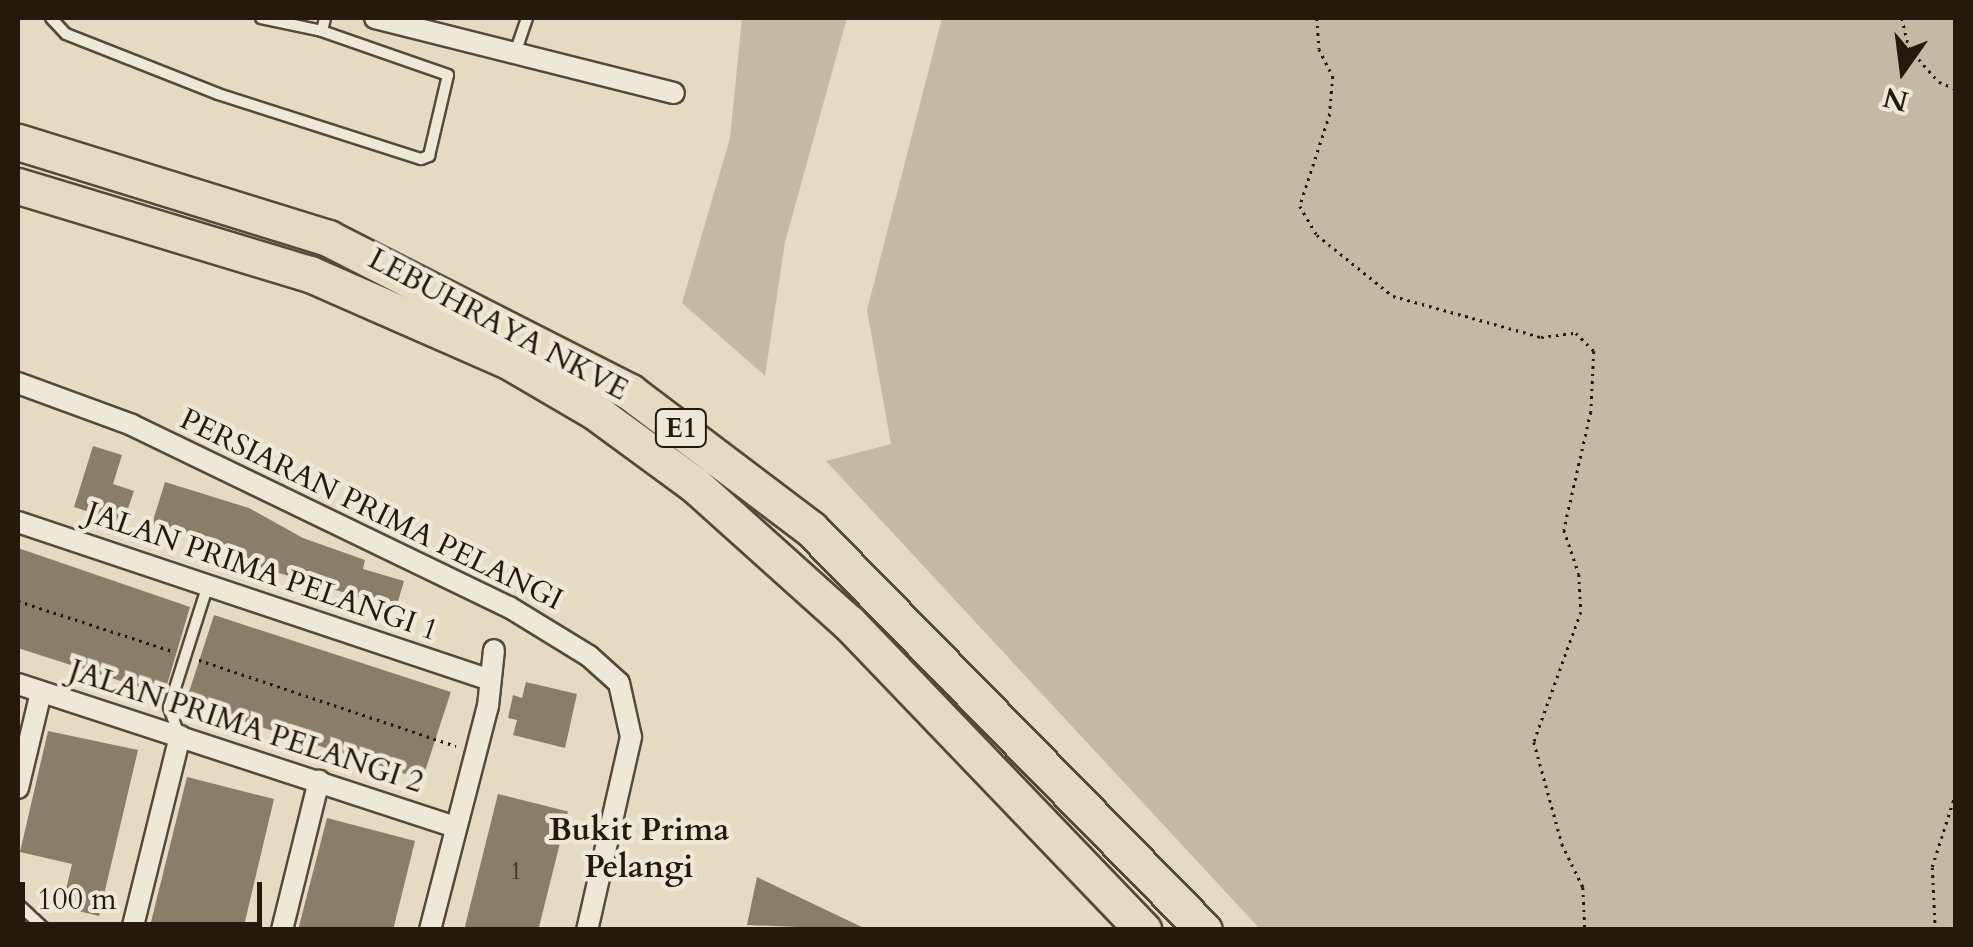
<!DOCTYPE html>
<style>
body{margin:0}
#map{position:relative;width:1973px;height:947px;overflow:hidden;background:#e5dbc2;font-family:Cardo,serif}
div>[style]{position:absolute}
.green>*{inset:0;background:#c4baa3}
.building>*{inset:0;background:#897e6a;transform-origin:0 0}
.path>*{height:2.5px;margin-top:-1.25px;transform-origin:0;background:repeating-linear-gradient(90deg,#25190b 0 2.5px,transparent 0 7.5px)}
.roads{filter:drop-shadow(2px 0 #554a39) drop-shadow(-2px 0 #554a39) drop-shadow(0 2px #554a39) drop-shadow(0 -2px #554a39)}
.lane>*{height:10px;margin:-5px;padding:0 5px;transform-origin:5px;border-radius:5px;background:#eee8d7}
.street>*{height:20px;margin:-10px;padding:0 10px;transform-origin:10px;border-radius:10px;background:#eee8d7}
.highway>*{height:35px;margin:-17.5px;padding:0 17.5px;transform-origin:17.5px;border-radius:17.5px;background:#e5dbc2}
span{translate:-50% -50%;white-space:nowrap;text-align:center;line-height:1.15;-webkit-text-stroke:9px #eee8d7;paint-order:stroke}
.number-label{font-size:25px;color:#3e3223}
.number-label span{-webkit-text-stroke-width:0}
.shield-label span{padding:2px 8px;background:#eee8d7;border:2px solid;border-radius:8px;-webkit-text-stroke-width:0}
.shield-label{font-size:28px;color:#25190b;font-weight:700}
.street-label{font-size:30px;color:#25190b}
.neighbourhood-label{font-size:32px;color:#25190b;font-weight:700}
.frame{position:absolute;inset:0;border:20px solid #25190b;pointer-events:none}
.north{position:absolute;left:1853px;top:20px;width:100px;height:100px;-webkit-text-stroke:8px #eee8d7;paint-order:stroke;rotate:194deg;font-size:28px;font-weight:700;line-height:40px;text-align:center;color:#25190b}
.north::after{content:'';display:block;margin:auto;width:35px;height:45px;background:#25190b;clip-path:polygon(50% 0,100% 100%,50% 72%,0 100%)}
.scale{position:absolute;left:20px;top:882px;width:242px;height:45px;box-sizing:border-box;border:5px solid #25190b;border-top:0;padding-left:12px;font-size:30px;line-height:35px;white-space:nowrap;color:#25190b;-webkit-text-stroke:8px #eee8d7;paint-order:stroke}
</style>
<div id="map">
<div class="green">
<i style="clip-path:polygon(742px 18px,847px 18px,785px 242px,765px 376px,682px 303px,730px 138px)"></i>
<i style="clip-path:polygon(942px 18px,1955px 18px,1955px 929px,1260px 929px,826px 461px,891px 444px,867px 310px)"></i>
</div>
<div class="building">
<i style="clip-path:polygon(93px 446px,122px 455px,113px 484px,134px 491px,123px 523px,74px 507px)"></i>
<i style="clip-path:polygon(165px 482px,249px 508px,303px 538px,365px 560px,363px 569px,404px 581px,396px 608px,262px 568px,236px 550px,152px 524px)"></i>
<i style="clip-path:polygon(18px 548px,190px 607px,164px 695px,18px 648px)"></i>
<i style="left:214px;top:615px;width:249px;height:92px;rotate:18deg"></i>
<i style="clip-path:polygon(526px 682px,577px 694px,565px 748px,513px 735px,517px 720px,508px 718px,513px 695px,522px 698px)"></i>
<i style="clip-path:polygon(48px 731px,138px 750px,99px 916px,62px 907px,72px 864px,20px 852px)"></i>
<i style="clip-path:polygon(187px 777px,274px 799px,243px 930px,149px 930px)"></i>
<i style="left:498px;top:794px;width:72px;height:140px;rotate:14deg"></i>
<i style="clip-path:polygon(327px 818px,415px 841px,393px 930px,298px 930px)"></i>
<i style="clip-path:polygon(757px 877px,868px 930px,747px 925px)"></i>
</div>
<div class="path">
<i style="left:1317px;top:18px;width:31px;rotate:86deg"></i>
<i style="left:1319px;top:49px;width:30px;rotate:63deg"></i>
<i style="left:1333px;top:76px;width:38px;rotate:95deg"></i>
<i style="left:1330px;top:114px;width:97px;rotate:108.1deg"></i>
<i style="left:1300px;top:206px;width:34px;rotate:60deg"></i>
<i style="left:1317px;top:235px;width:97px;rotate:38.8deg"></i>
<i style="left:1393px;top:296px;width:154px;rotate:15.5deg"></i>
<i style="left:1541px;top:337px;width:35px;rotate:-7deg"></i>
<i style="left:1576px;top:333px;width:25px;rotate:45deg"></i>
<i style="left:1594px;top:351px;width:61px;rotate:92.8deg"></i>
<i style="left:1591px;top:412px;width:121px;rotate:102.9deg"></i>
<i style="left:1564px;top:530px;width:46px;rotate:71.2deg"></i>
<i style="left:1579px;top:574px;width:38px;rotate:87deg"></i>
<i style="left:1581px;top:612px;width:138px;rotate:109.9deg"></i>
<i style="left:1534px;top:742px;width:106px;rotate:74.6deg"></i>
<i style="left:1562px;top:844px;width:48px;rotate:64deg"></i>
<i style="left:1583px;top:887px;width:43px;rotate:87.3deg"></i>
<i style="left:1902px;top:18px;width:31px;rotate:77deg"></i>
<i style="left:1909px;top:48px;width:45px;rotate:48.6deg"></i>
<i style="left:1939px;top:82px;width:18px;rotate:22deg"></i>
<i style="left:18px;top:601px;width:162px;rotate:18deg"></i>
<i style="left:199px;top:660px;width:271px;rotate:18.5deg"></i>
<i style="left:1935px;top:930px;width:63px;rotate:-92.7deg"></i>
<i style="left:1932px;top:867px;width:79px;rotate:-72.3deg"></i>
</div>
<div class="roads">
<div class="lane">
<i style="left:51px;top:18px;width:22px;rotate:47deg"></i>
<i style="left:66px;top:34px;width:163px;rotate:21.5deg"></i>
<i style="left:218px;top:94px;width:213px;rotate:17.8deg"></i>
<i style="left:421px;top:159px;width:9px;rotate:-21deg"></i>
<i style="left:429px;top:156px;width:83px;rotate:-76.8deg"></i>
<i style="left:448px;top:75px;width:133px;rotate:-160.8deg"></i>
<i style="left:322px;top:31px;width:13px;rotate:-77deg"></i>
<i style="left:261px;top:18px;width:62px;rotate:12deg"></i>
<i style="left:515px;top:53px;width:37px;rotate:-71deg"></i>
<i style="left:179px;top:735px;width:30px;rotate:-110deg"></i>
<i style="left:169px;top:707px;width:128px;rotate:-72.3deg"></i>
<i style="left:18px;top:904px;width:38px;rotate:43deg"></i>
</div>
<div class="street">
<i style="left:375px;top:18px;width:308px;rotate:14.1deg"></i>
<i style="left:18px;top:383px;width:121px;rotate:20.2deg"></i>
<i style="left:132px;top:425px;width:419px;rotate:25.8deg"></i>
<i style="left:509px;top:607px;width:94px;rotate:31.5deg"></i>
<i style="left:589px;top:656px;width:40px;rotate:42deg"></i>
<i style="left:619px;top:683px;width:55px;rotate:77.5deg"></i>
<i style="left:631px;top:737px;width:198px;rotate:102.8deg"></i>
<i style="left:18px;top:522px;width:494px;rotate:18.5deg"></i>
<i style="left:18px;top:684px;width:460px;rotate:18.1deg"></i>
<i style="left:18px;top:788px;width:99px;rotate:-76.5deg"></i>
<i style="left:132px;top:930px;width:200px;rotate:-76.1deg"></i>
<i style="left:282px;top:930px;width:154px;rotate:-76.1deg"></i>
<i style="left:430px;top:930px;width:231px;rotate:-75.5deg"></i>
<i style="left:488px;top:706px;width:56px;rotate:-83.9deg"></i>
</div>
<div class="highway">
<i style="left:18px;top:142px;width:325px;rotate:17.2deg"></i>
<i style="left:328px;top:238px;width:339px;rotate:27deg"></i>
<i style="left:630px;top:392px;width:227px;rotate:37.1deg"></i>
<i style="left:811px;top:529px;width:561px;rotate:45.58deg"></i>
<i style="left:18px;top:186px;width:305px;rotate:16.8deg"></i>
<i style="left:310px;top:274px;width:219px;rotate:23.7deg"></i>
<i style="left:510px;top:362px;width:97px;rotate:30.3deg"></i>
<i style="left:594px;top:411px;width:125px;rotate:36.2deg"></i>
<i style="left:695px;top:485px;width:207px;rotate:41.9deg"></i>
<i style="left:849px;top:623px;width:425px;rotate:46.2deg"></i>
</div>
</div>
<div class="number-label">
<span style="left:516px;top:871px">1</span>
</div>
<div class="shield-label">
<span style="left:681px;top:428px">E1</span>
</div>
<div class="street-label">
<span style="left:498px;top:325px;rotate:28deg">LEBUHRAYA NKVE</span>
<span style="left:371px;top:510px;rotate:26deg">PERSIARAN PRIMA PELANGI</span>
<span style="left:262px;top:572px;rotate:19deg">JALAN PRIMA PELANGI 1</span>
<span style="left:246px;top:727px;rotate:18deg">JALAN PRIMA PELANGI 2</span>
</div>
<div class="neighbourhood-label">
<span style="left:639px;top:849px">Bukit Prima<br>Pelangi</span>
</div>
<div class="frame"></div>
<div class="north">N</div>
<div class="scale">100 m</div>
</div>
